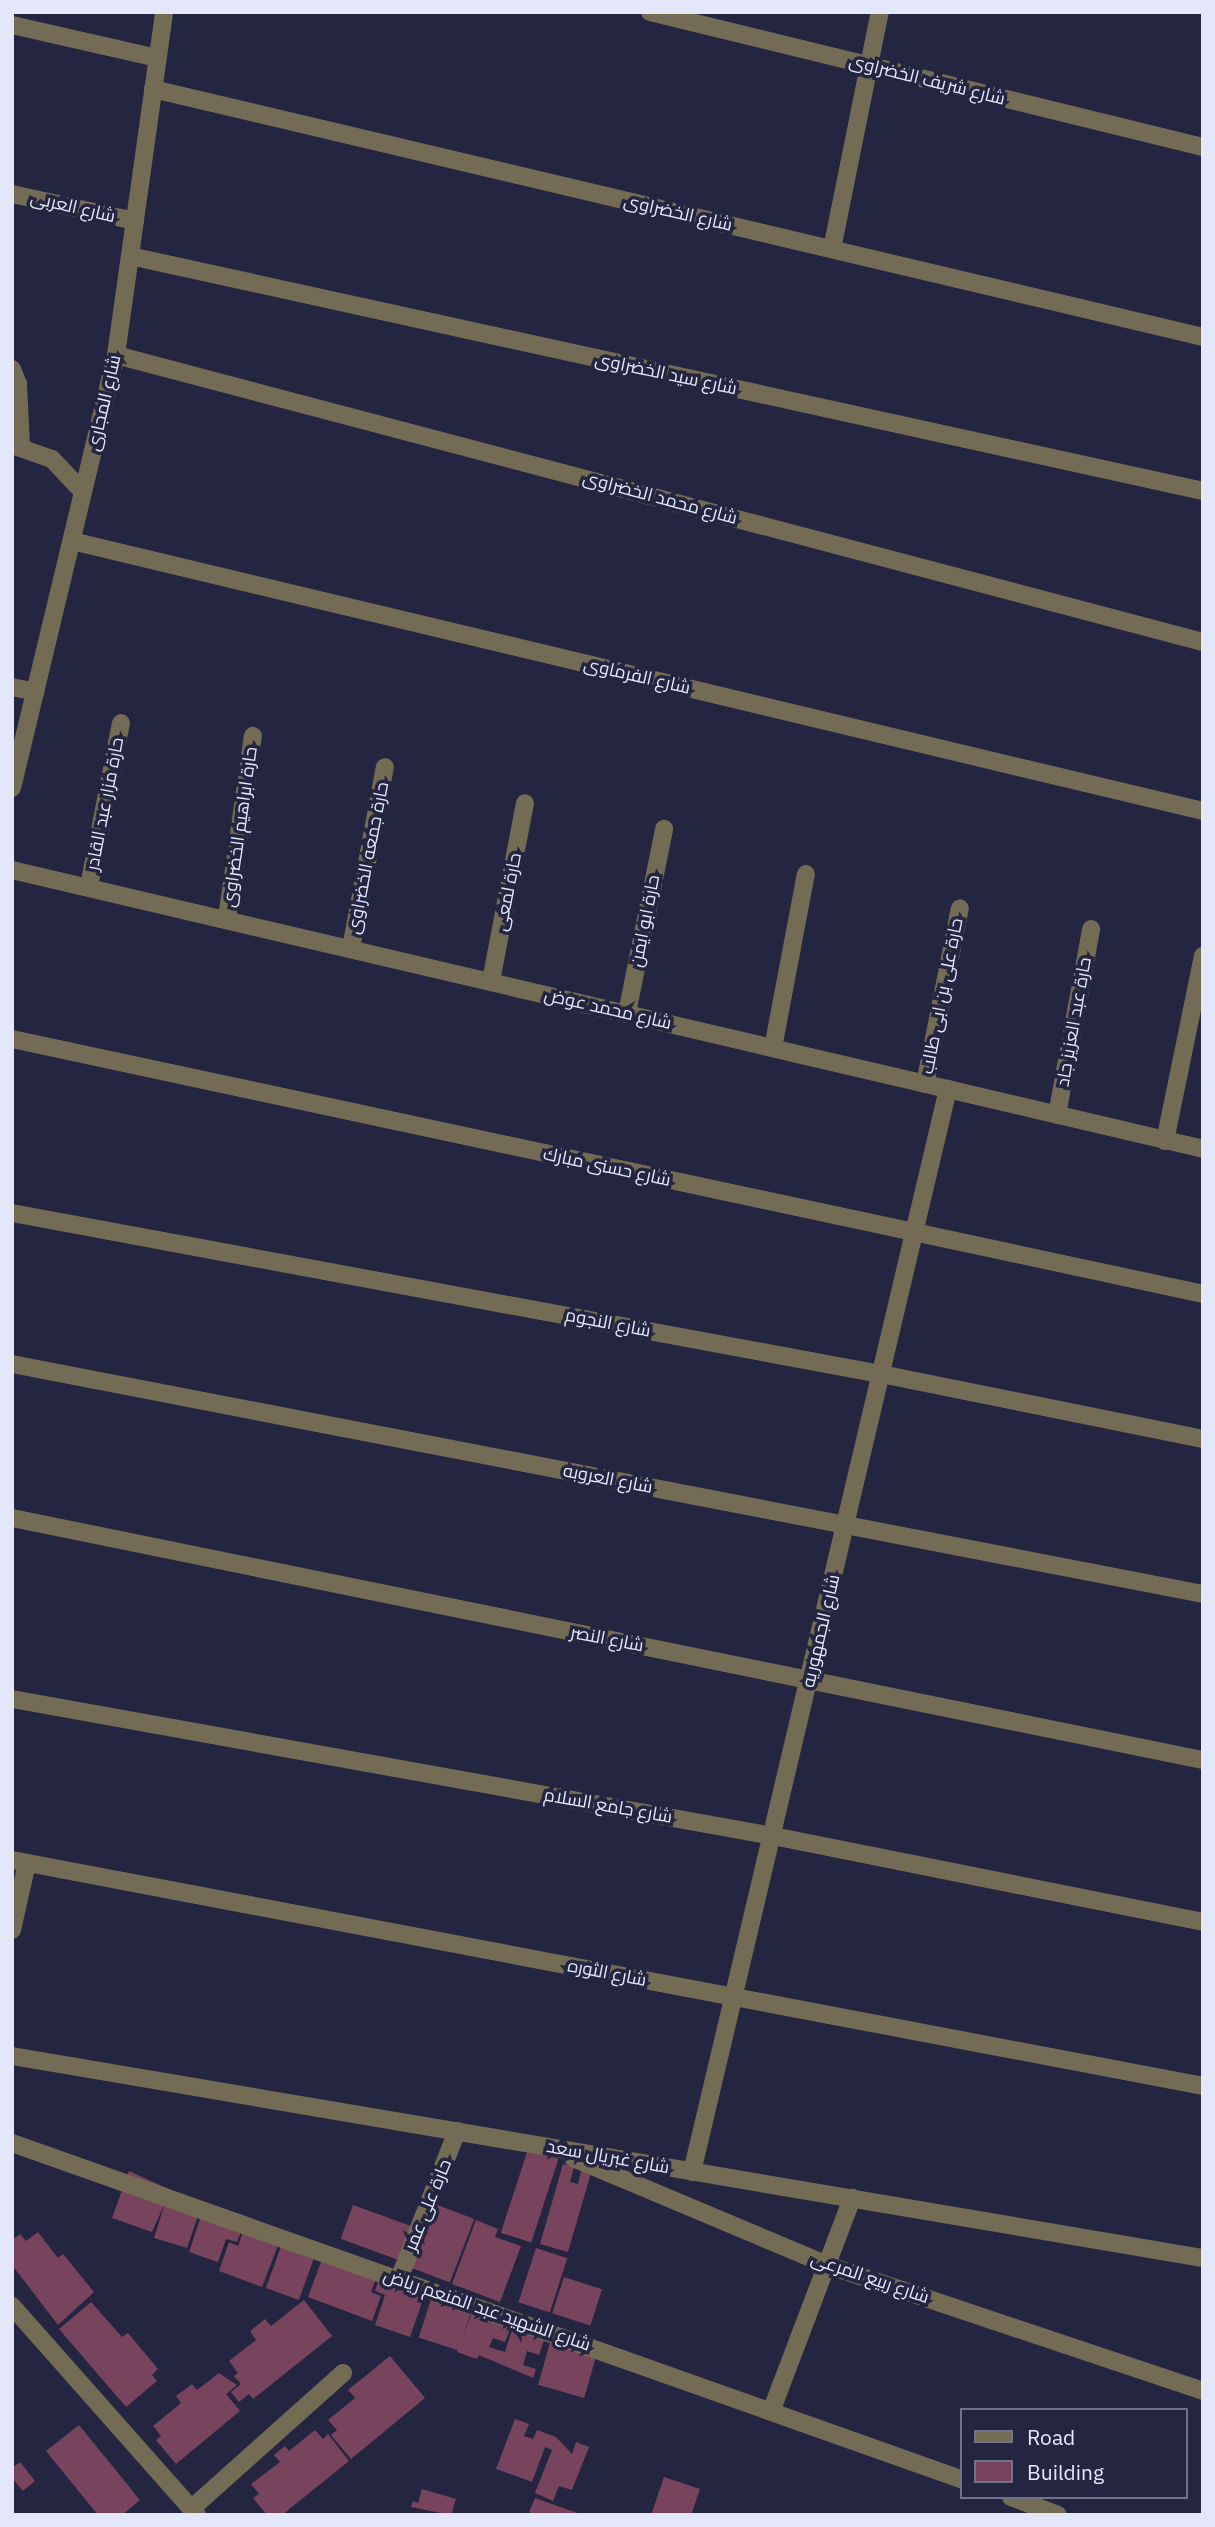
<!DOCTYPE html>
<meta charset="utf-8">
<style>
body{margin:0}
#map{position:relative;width:1215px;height:2527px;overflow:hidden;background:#242641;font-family:"IBM Plex Sans",Cairo,sans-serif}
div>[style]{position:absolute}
.building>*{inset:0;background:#78435c;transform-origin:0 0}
.minor>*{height:18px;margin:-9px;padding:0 9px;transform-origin:9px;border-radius:9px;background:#746b54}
span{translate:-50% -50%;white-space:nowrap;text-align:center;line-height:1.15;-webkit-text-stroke:7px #242641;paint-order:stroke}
.street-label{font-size:18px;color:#e4e7f9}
.frame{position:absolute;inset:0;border:14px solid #e4e7f9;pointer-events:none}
.legend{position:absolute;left:960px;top:2408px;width:228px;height:91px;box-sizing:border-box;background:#242641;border:2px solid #71738b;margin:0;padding:9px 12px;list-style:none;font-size:21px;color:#e4e7f9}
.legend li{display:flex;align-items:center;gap:14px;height:35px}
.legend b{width:35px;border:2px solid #71738b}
</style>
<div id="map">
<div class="building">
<i style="left:528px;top:2149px;width:32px;height:88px;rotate:18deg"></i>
<i style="clip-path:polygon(563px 2164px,574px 2167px,570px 2182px,578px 2184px,581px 2171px,591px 2173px,568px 2252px,540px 2244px)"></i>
<i style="clip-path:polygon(129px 2171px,202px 2204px,187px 2248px,154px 2238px,165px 2203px,152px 2232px,112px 2218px)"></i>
<i style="clip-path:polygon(205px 2204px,246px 2218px,237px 2242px,226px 2239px,218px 2262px,189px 2252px)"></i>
<i style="left:435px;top:2204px;width:42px;height:68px;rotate:21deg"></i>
<i style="left:353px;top:2205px;width:63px;height:36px;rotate:20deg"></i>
<i style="clip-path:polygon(476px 2220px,498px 2229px,495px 2237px,521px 2246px,500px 2302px,452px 2284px)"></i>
<i style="clip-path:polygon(247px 2221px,282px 2235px,262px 2287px,219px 2271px,229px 2242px,238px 2246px)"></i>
<i style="clip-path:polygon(38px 2232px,58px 2258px,63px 2254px,94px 2292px,58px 2325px,12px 2265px,12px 2240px,20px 2234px,26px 2241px)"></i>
<i style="left:283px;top:2241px;width:35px;height:50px;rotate:20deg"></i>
<i style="clip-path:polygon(327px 2246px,381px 2266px,371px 2292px,381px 2296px,372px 2321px,308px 2297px)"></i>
<i style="left:536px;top:2248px;width:33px;height:57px;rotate:18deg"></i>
<i style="clip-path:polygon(382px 2269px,428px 2285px,410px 2337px,375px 2325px,385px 2295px,375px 2291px)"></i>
<i style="left:564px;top:2277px;width:40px;height:38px;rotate:18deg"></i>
<i style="left:435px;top:2287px;width:42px;height:53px;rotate:18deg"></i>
<i style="clip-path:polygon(304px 2300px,332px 2336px,253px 2399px,249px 2394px,239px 2402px,231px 2392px,241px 2384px,234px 2376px,238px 2373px,229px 2361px,256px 2340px,250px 2331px,265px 2319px,271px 2326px)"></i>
<i style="clip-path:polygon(91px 2302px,122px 2337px,128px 2333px,158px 2369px,152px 2375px,157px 2381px,126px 2407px,59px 2329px)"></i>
<i style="clip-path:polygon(476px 2302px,515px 2316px,505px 2342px,493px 2338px,489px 2347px,505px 2352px,515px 2321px,547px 2331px,539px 2355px,527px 2351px,523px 2365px,536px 2369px,533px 2378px,479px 2355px,477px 2359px,457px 2352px)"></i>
<i style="left:554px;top:2329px;width:48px;height:58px;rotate:16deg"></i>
<i style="clip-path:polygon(390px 2356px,425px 2398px,351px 2459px,331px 2435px,337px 2430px,328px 2420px,355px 2398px,348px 2390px)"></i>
<i style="clip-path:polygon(219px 2373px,237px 2385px,226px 2394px,240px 2411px,176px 2464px,156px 2440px,161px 2436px,153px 2426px,181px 2403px,176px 2396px,192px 2384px,197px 2390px)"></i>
<i style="clip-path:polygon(515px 2419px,529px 2424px,524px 2436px,533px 2439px,537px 2430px,556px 2437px,572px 2454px,576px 2442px,589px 2447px,572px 2490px,559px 2486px,553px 2501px,535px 2493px,552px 2450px,545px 2447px,532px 2482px,496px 2469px)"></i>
<i style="clip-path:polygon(79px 2425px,140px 2500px,122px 2515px,98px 2515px,46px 2451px)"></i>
<i style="clip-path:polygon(315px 2430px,323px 2439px,328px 2434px,349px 2461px,282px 2515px,267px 2515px,253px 2498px,259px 2494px,251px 2484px,280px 2462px,274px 2455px,285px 2446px,289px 2451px)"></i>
<i style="clip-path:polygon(20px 2462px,35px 2481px,23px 2491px,12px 2478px,12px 2468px)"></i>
<i style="clip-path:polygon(664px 2477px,700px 2489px,691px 2515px,651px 2515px)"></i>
<i style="clip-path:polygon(422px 2489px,456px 2499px,451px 2515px,411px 2507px,413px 2501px,418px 2503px)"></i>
<i style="clip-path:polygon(535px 2498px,580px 2514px,580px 2515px,537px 2515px,529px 2512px)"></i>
</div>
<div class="minor">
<i style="left:650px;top:12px;width:569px;rotate:13.72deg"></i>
<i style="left:12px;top:25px;width:149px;rotate:12.8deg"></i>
<i style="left:153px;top:89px;width:1079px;rotate:13.29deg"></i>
<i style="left:12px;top:194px;width:126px;rotate:12.4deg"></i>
<i style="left:832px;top:249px;width:242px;rotate:-78.6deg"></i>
<i style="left:130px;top:256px;width:1098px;rotate:12.35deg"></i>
<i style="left:116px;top:355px;width:1124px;rotate:14.79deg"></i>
<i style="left:12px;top:369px;width:16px;rotate:68deg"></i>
<i style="left:18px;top:384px;width:63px;rotate:87.3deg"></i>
<i style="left:12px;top:445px;width:42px;rotate:19.3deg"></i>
<i style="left:52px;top:459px;width:45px;rotate:46.8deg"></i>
<i style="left:72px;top:541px;width:1163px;rotate:13.43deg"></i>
<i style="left:12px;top:687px;width:24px;rotate:12deg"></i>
<i style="left:12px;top:788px;width:445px;rotate:-76.5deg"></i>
<i style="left:116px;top:355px;width:346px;rotate:-82deg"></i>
<i style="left:12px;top:870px;width:1223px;rotate:13.18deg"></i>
<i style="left:89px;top:886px;width:166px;rotate:-78.9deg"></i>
<i style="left:227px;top:918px;width:184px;rotate:-81.9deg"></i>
<i style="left:351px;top:948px;width:184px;rotate:-79.4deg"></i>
<i style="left:491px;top:981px;width:181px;rotate:-79.2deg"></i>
<i style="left:627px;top:1013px;width:188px;rotate:-78.6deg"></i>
<i style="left:12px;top:1039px;width:1218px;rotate:12.08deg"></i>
<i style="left:773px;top:1048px;width:177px;rotate:-79.3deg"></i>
<i style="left:925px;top:1084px;width:179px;rotate:-78.8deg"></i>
<i style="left:1057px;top:1115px;width:189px;rotate:-79.6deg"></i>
<i style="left:1165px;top:1141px;width:189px;rotate:-78.4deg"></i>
<i style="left:12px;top:1213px;width:884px;rotate:10.5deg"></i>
<i style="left:881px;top:1374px;width:328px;rotate:11.4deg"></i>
<i style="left:12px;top:1364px;width:1213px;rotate:10.93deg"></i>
<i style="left:12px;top:1518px;width:1215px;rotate:11.49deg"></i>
<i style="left:12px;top:1699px;width:773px;rotate:10.21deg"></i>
<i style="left:773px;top:1836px;width:439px;rotate:11.3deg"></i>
<i style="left:12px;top:1860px;width:1212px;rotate:10.74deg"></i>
<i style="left:12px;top:1930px;width:69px;rotate:-77.4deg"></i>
<i style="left:12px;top:2056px;width:1208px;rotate:9.63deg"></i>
<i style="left:12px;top:2143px;width:1007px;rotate:19.5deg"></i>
<i style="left:573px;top:2158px;width:276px;rotate:22.8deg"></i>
<i style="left:827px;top:2265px;width:397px;rotate:18.5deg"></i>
<i style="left:692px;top:2172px;width:1113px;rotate:-76.7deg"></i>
<i style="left:399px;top:2279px;width:159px;rotate:-68.6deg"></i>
<i style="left:12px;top:2306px;width:279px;rotate:48.5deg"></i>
<i style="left:772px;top:2409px;width:226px;rotate:-69.2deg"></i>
<i style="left:1011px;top:2497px;width:50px;rotate:21deg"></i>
<i style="left:191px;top:2509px;width:204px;rotate:-41.8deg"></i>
</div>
<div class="street-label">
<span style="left:927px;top:80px;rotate:14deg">شارع شريف الخضراوى</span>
<span style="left:73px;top:207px;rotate:13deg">شارع العربى</span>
<span style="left:678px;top:213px;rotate:13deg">شارع الخضراوى</span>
<span style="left:666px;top:374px;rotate:12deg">شارع سيد الخضراوى</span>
<span style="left:104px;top:403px;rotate:-77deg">شارع المجارى</span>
<span style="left:660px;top:498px;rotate:15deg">شارع محمد الخضراوى</span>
<span style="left:637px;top:676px;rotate:13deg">شارع الفرماوى</span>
<span style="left:105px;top:804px;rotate:-79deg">حارة مزار عبد القادر</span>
<span style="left:240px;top:827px;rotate:-82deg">حارة ابراهيم الخضراوى</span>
<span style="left:368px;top:858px;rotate:-79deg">حارة جمعه الخضراوى</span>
<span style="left:508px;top:892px;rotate:-79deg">حارة لمعى</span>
<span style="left:645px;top:921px;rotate:-79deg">حارة ابو ايمن</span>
<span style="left:942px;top:996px;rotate:-79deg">حارة على بن ابى طالب</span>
<span style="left:608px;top:1009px;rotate:13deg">شارع محمد عوض</span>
<span style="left:1074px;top:1022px;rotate:-80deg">حارة عبد العزيز جاد</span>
<span style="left:607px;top:1167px;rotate:12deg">شارع حسنى مبارك</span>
<span style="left:608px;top:1323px;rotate:11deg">شارع النجوم</span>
<span style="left:608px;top:1479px;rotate:11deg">شارع العروبه</span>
<span style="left:821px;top:1631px;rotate:-77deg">شارع الجمهوريه</span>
<span style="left:607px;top:1639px;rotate:11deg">شارع النصر</span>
<span style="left:608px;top:1806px;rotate:10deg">شارع جامع السلام</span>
<span style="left:607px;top:1973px;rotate:11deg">شارع الثوره</span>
<span style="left:608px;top:2157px;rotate:10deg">شارع غبريال سعد</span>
<span style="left:428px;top:2205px;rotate:-68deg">حارة على عمر</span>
<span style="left:870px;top:2278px;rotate:19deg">شارع ربيع المرعى</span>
<span style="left:487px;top:2310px;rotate:19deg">شارع الشهيد عبد المنعم رياض</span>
</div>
<div class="frame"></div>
<ul class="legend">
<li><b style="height:9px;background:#746b54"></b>Road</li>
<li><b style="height:19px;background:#78435c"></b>Building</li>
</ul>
</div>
